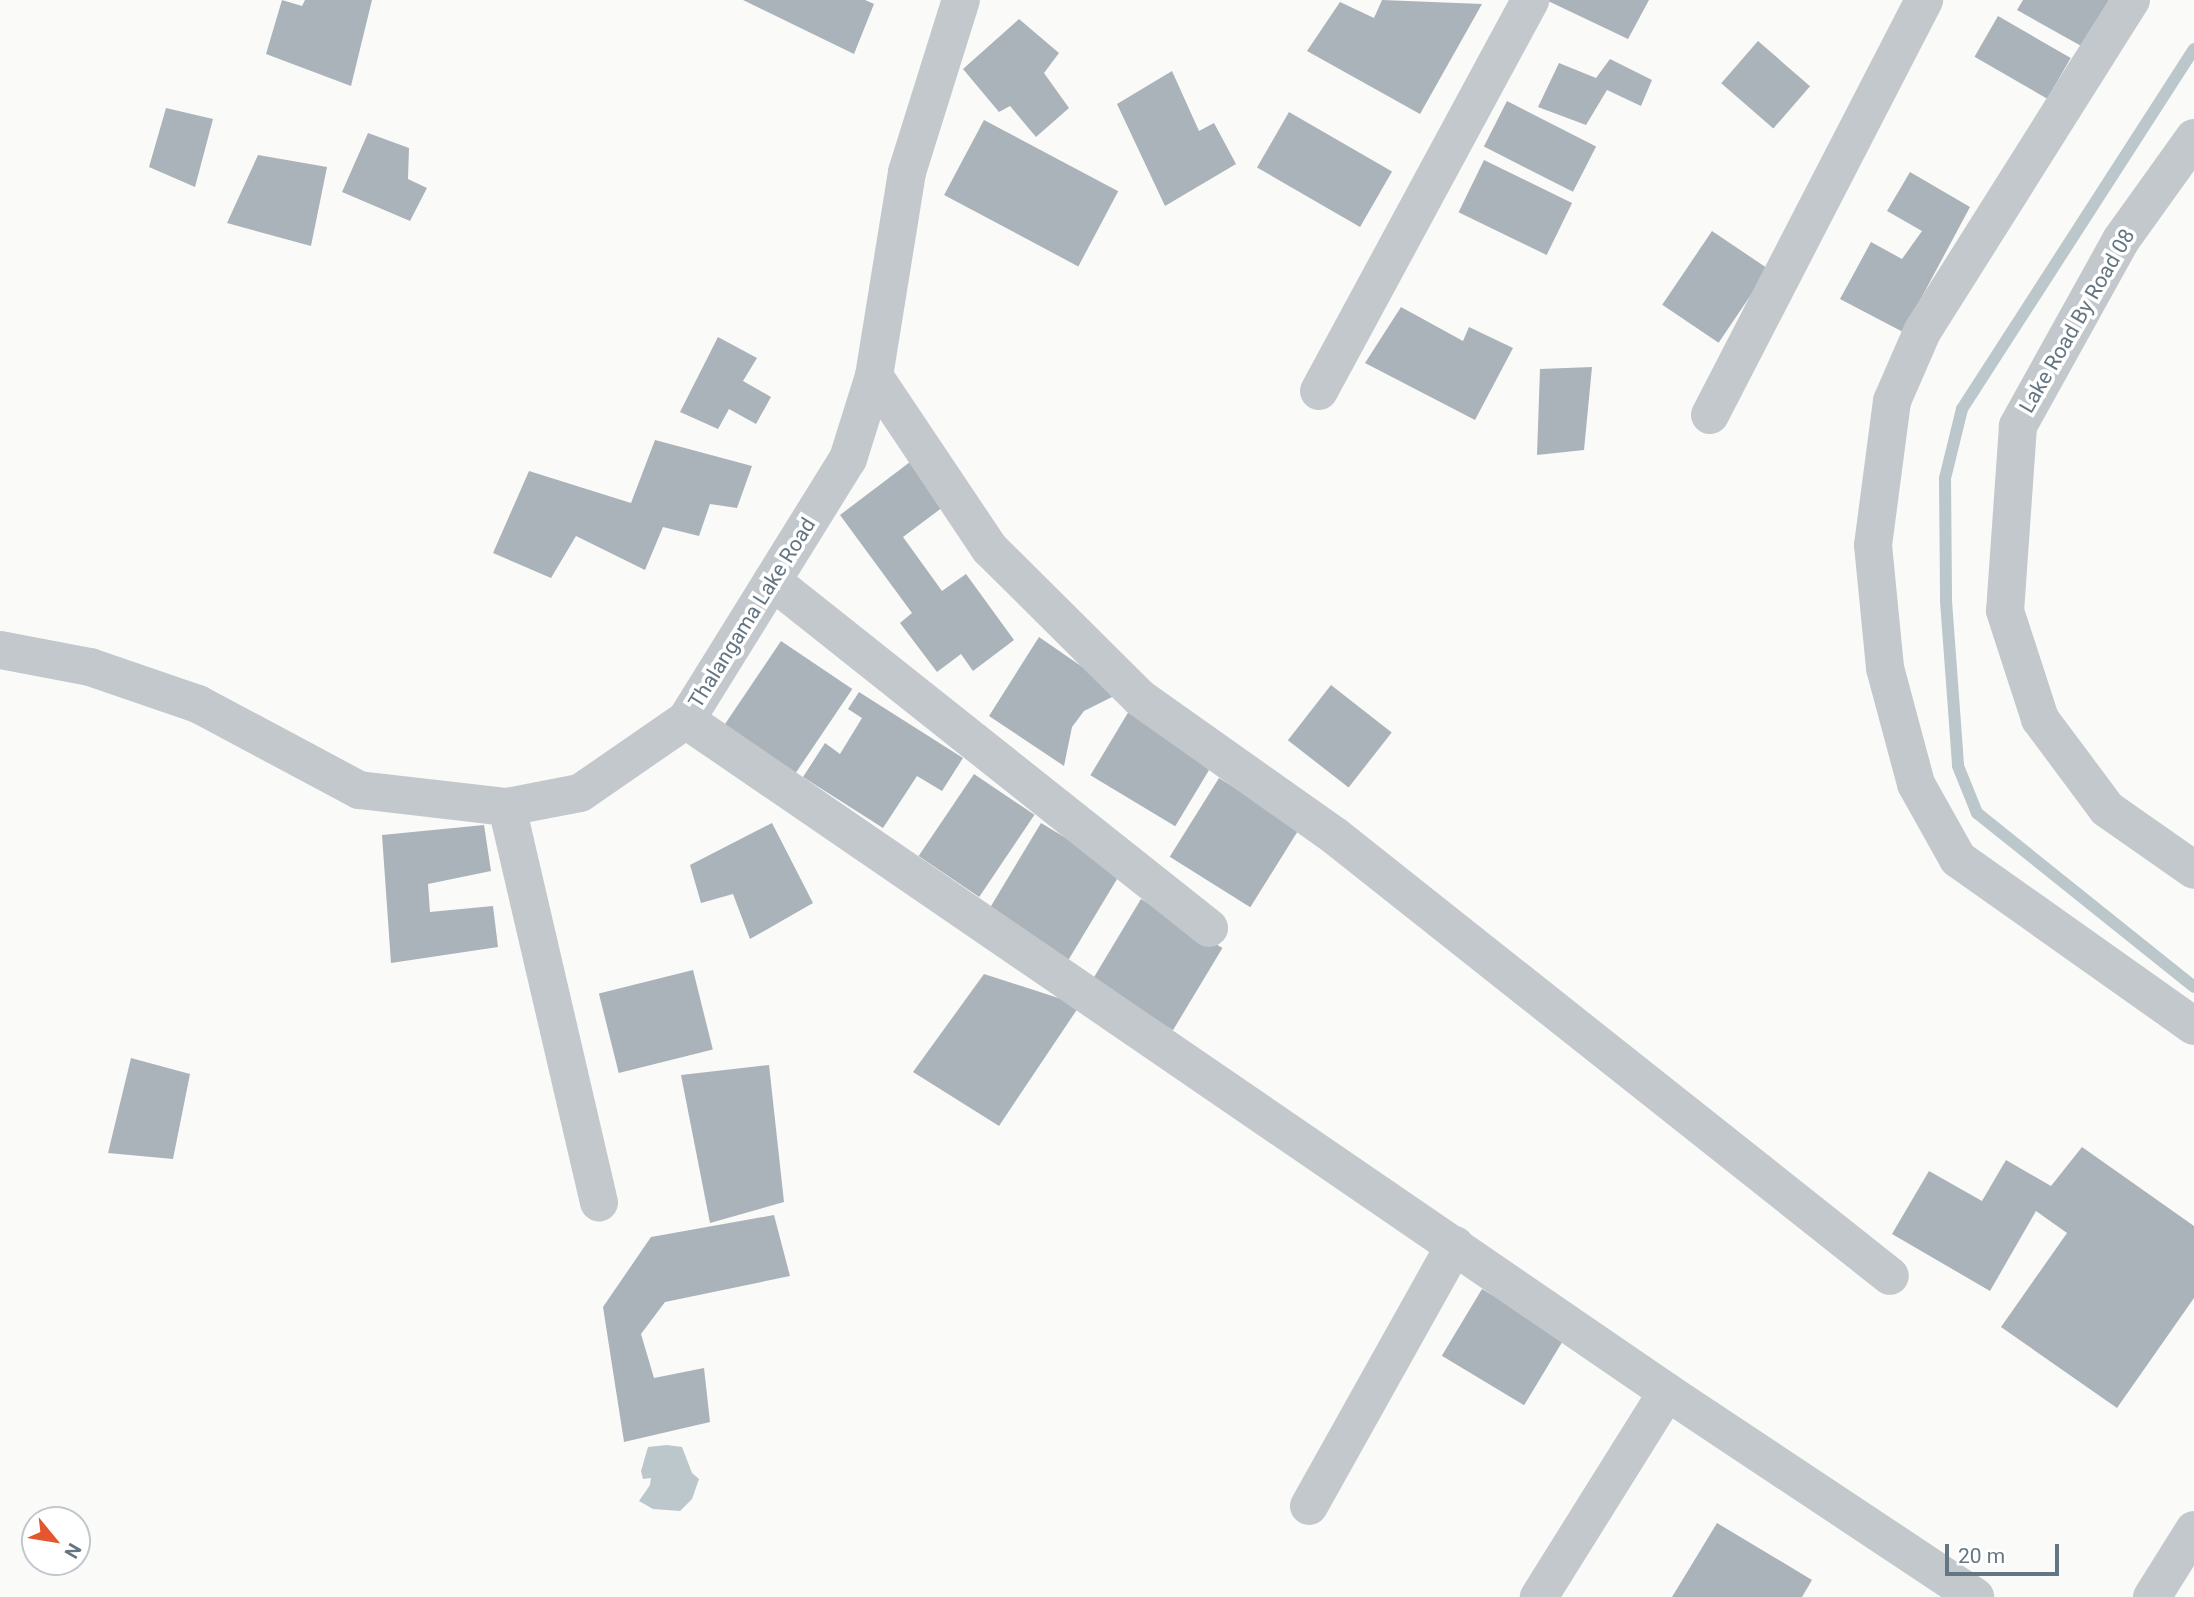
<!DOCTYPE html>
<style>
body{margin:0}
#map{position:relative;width:2194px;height:1597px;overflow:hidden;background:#fafaf8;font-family:Roboto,sans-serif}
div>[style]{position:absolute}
.water>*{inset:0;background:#bbc7cb}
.stream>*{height:12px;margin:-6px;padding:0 6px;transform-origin:6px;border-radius:6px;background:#bbc7cb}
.building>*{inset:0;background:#aab3b9;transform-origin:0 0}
.street>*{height:38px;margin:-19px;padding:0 19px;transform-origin:19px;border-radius:19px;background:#c3c8cc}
span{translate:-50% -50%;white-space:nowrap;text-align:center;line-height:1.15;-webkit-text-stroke:7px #fff;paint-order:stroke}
.street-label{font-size:21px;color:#657683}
.north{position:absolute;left:21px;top:1506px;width:70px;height:70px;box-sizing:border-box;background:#fff;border:2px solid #c1c8cd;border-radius:50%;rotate:120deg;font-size:19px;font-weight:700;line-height:28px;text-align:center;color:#657683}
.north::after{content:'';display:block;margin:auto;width:24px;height:32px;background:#e4572e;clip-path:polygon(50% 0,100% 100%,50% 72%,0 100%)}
.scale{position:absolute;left:1945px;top:1544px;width:114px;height:32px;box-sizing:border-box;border:4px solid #657683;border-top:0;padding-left:9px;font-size:21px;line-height:24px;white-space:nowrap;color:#657683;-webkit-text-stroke:5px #fff;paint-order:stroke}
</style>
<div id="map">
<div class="water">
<i style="clip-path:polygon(667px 1445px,682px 1447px,692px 1473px,699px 1479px,692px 1499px,680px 1511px,653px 1509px,639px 1501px,650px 1485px,651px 1478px,643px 1479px,641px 1471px,648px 1447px)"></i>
</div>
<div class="stream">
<i style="left:2194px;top:49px;width:428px;rotate:122.8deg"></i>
<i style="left:1962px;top:409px;width:71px;rotate:103.8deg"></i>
<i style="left:1945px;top:478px;width:123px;rotate:89.5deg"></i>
<i style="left:1946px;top:601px;width:165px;rotate:85.8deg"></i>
<i style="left:1958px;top:766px;width:51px;rotate:68deg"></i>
<i style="left:1977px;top:813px;width:278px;rotate:38.7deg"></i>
</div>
<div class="building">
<i style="clip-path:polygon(282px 0,302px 6px,305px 0,372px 0,351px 86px,266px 54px)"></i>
<i style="clip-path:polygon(743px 0,865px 0,874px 4px,854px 54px)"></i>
<i style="clip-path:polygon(1382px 0,1482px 4px,1420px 114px,1307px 51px,1340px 2px,1374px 18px)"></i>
<i style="clip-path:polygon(1546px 0,1649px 0,1628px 39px)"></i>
<i style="clip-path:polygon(2023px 0,2109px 0,2083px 47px,2017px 10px)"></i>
<i style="left:1998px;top:16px;width:84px;height:47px;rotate:30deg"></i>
<i style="clip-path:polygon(1019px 19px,1059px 53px,1044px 73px,1069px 108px,1036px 137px,1010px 106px,999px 112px,963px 69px)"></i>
<i style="left:1758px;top:41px;width:69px;height:56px;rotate:41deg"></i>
<i style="clip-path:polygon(1610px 59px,1652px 80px,1641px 106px,1607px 90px,1586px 125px,1538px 107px,1559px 63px,1596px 78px)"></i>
<i style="clip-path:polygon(1172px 71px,1199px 131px,1214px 123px,1236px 164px,1165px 206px,1117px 104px)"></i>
<i style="left:1507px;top:101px;width:100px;height:51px;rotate:27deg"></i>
<i style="clip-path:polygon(166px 108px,213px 119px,195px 187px,149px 167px)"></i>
<i style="left:1289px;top:112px;width:119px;height:64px;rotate:30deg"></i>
<i style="left:984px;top:120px;width:152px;height:85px;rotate:28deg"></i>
<i style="clip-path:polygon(368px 133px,409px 148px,408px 179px,427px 188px,410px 221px,342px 192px)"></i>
<i style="clip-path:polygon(258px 155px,327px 167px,311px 246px,227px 223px)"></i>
<i style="left:1484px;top:160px;width:98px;height:58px;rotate:26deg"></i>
<i style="clip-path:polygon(1910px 172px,1970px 207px,1903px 332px,1840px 299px,1871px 242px,1902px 259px,1922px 231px,1887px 211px)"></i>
<i style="left:1712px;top:231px;width:68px;height:89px;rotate:34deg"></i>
<i style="clip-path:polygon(1401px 307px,1463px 341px,1469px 327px,1513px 348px,1475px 420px,1365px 363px)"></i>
<i style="clip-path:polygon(718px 337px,757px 358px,743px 381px,771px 397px,756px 424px,729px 409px,718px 429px,680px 412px)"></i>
<i style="clip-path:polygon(1592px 367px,1584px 450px,1537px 455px,1540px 369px)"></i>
<i style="clip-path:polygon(655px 440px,752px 466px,737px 508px,710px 504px,699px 536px,663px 527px,645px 570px,576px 536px,551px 578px,493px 553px,529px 471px,631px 503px)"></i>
<i style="clip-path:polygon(910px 462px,943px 507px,903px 537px,942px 591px,966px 574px,1014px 640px,973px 671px,961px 654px,937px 672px,900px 623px,912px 613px,840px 515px)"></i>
<i style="clip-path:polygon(1039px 637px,1120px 693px,1084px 711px,1072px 727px,1064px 766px,989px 716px)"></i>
<i style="left:781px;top:641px;width:86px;height:101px;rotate:34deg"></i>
<i style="left:1331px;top:685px;width:77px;height:70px;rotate:38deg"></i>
<i style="clip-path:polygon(859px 692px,963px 758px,942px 791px,917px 776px,883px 828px,803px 777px,825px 743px,840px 754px,862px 718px,848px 709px)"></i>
<i style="left:1129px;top:711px;width:99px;height:75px;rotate:31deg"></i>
<i style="left:974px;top:774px;width:73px;height:99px;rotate:34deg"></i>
<i style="left:1219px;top:778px;width:95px;height:93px;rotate:32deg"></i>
<i style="clip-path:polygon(772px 823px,813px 903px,750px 939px,733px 894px,701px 903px,690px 865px)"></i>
<i style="left:1041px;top:823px;width:94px;height:106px;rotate:31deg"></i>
<i style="clip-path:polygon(484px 825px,491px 871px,428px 884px,430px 912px,493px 906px,498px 947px,391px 963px,382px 835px)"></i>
<i style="left:1141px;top:899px;width:95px;height:96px;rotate:31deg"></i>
<i style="left:693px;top:970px;width:82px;height:97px;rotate:76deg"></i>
<i style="clip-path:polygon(984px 974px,1080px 1005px,999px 1126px,913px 1072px)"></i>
<i style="clip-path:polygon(131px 1058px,190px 1074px,173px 1159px,108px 1153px)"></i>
<i style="clip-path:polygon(769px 1065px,784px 1202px,710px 1223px,681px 1075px)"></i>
<i style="clip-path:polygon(2082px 1147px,2194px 1226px,2194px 1298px,2117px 1408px,2001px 1327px,2067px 1233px,2036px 1211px,1990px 1291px,1892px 1234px,1929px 1171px,1982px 1201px,2006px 1160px,2051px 1186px)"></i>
<i style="clip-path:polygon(774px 1215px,790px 1276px,665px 1302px,641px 1334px,654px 1378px,704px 1368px,710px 1422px,624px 1442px,603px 1307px,651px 1237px)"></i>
<i style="left:1482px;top:1289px;width:96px;height:78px;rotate:31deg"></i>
<i style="clip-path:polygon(1717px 1523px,1812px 1580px,1802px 1597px,1672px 1597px)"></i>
</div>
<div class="street">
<i style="left:2131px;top:0;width:392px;rotate:122.2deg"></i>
<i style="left:1922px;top:332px;width:75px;rotate:113.5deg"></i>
<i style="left:1892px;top:401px;width:145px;rotate:97.5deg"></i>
<i style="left:1873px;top:545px;width:124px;rotate:84.4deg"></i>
<i style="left:1885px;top:668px;width:120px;rotate:75deg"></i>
<i style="left:1916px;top:784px;width:86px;rotate:60.8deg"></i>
<i style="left:1958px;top:859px;width:289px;rotate:35.3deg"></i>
<i style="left:2194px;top:138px;width:125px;rotate:125.6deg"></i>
<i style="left:2121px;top:240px;width:213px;rotate:119deg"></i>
<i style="left:2018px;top:426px;width:185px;rotate:94deg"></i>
<i style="left:2005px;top:611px;width:114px;rotate:72deg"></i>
<i style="left:2040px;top:719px;width:112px;rotate:53.3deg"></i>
<i style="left:2107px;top:809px;width:106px;rotate:35deg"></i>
<i style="left:874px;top:376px;width:208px;rotate:56.2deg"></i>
<i style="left:990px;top:549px;width:211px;rotate:44.8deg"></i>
<i style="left:1140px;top:698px;width:239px;rotate:35.3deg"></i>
<i style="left:1335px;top:836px;width:708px;rotate:38.41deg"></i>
<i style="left:1319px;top:391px;width:444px;rotate:-61.6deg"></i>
<i style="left:1710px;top:415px;width:467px;rotate:-62.7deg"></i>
<i style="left:772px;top:581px;width:558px;rotate:38.45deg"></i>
<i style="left:0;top:650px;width:92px;rotate:10.7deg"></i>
<i style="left:90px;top:667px;width:114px;rotate:18.9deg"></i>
<i style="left:198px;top:704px;width:183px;rotate:28.1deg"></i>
<i style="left:359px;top:790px;width:149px;rotate:6.6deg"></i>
<i style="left:507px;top:807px;width:74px;rotate:-10.9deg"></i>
<i style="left:580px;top:793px;width:129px;rotate:-34.6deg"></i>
<i style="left:686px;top:720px;width:307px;rotate:-58.2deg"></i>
<i style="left:848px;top:459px;width:87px;rotate:-72.6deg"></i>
<i style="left:874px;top:376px;width:207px;rotate:-80.8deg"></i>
<i style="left:907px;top:172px;width:180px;rotate:-72.6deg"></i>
<i style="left:686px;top:720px;width:1189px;rotate:34.41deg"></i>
<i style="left:1667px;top:1392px;width:242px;rotate:122deg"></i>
<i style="left:507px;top:807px;width:406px;rotate:76.9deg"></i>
<i style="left:1667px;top:1392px;width:370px;rotate:33.6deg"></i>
<i style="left:1309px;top:1506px;width:299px;rotate:-60.8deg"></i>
<i style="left:2152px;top:1597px;width:79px;rotate:-57.9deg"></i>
</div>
<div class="street-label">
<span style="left:2077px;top:321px;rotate:-60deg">Lake Road By Road 08</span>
<span style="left:752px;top:613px;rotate:-58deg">Thalangama Lake Road</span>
</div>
<div class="north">N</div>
<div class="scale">20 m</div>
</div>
